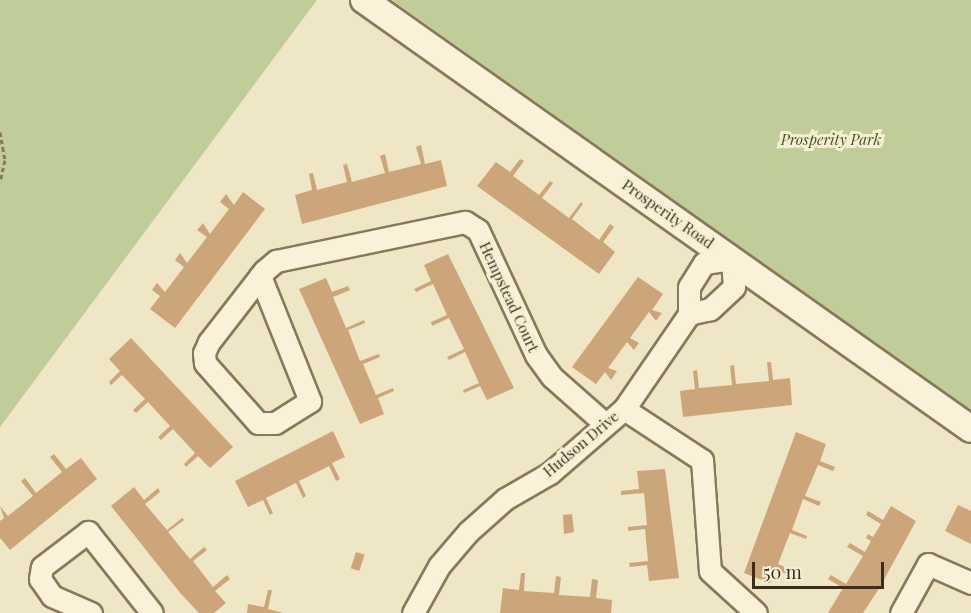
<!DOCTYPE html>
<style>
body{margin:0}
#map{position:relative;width:971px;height:613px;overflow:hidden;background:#eee6c4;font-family:"Playfair Display",serif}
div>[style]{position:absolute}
.green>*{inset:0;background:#c1cd98}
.building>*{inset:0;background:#cda57a;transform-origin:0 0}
.path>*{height:3px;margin-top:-1.5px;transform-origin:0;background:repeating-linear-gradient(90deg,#89785a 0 4.5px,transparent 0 7.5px)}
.roads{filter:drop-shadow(2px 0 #89785a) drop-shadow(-2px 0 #89785a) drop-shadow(0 2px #89785a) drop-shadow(0 -2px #89785a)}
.minor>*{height:21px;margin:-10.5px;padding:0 10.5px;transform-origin:10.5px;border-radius:10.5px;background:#f9f2d8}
.tertiary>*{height:26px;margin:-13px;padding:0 13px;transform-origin:13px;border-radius:13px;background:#f9f2d8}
span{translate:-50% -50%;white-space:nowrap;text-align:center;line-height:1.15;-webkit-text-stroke:6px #f6efd4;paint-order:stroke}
.park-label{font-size:15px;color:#445625;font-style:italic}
.street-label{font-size:15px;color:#392e1e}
.scale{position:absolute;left:752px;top:562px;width:132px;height:27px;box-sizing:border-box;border:3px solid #392e1e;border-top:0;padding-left:8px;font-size:18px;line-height:21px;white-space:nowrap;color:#392e1e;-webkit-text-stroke:4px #f6efd4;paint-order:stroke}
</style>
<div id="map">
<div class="green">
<i style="clip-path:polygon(0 0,317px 0,0 427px)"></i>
<i style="clip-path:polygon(392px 0,971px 0,971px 411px)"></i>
</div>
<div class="building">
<i style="clip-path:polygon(421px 145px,425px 164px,441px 160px,447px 186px,302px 224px,295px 195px,312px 190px,309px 174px,313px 173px,317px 190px,347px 182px,343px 165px,347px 164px,352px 182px,385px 173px,380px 156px,385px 154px,389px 172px,421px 164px,416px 147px)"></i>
<i style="clip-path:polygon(520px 159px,524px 161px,513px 176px,539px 195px,550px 181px,553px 183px,542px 198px,569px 218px,581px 202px,583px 204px,572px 219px,599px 240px,610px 224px,614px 227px,603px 242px,615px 252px,599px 274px,477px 186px,496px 162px,510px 172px)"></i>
<i style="clip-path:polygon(243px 192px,265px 209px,175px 328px,150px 309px,160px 296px,152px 290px,157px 283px,165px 292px,184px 267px,175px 260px,180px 253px,187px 263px,207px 237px,197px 230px,203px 223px,210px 234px,229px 209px,220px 202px,226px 194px,234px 205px)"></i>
<i style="clip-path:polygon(448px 254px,514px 388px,487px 400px,480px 386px,464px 393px,463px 390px,479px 383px,465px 352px,449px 360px,447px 357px,464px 349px,449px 318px,432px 326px,431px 322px,447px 315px,433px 284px,416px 292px,414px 289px,431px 281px,424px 265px)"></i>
<i style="clip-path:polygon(638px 277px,663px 294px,652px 310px,662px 313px,656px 321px,649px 312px,630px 338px,639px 343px,634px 350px,627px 342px,608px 368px,617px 371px,611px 380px,605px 372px,596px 384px,572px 367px)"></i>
<i style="clip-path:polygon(326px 278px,332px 292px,348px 286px,350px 290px,333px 297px,346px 328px,364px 320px,365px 323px,348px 330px,360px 361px,379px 354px,380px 357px,363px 364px,376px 395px,393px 388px,394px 391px,378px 398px,384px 414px,360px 424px,299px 289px)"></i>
<i style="clip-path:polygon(131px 338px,233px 447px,210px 468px,198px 456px,186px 467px,184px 464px,195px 453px,173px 429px,161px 440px,158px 437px,170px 426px,148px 402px,136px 413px,133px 410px,145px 399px,122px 375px,111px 385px,109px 382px,120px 371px,109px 359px)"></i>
<i style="clip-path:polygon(767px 362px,771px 362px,773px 380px,790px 378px,792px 405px,683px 417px,680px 391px,695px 389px,693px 371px,697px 370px,699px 388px,732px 385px,730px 366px,734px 365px,736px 384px,769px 381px)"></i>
<i style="clip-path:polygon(333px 431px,345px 457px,332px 463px,340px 479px,336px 481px,329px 466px,299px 481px,306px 496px,303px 498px,296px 483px,266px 498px,273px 513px,270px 515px,263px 500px,248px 507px,235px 481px)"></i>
<i style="clip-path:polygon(796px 432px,826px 444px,820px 461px,835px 467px,833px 471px,818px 465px,805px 496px,821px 502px,819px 506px,803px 499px,792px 530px,807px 536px,806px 539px,790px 533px,778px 564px,793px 571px,791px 576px,775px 569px,770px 583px,744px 573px)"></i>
<i style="clip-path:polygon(54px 454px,66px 469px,81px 458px,97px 479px,10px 550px,0 538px,0 521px,4px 518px,0 506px,8px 516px,33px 496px,21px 481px,25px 478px,36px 493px,62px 472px,50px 457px)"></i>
<i style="clip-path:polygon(665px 469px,679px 578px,649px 581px,647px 565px,630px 567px,629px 563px,648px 561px,645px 529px,628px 531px,628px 527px,647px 525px,644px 493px,621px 495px,621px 491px,639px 489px,637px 471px)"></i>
<i style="clip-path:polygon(134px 487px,144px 500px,158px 488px,160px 492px,145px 504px,167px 530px,182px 518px,184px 520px,168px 532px,190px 559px,204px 547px,207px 550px,193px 561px,213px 587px,227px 575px,230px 579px,215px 591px,226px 603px,214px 613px,199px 613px,181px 594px,111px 506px)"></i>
<i style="clip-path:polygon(958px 505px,971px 511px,971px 544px,945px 531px)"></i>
<i style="clip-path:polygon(891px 506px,916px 521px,880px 587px,863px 613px,828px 613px,843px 588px,828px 579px,831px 575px,846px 584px,863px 556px,847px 547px,850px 543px,865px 552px,871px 541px,866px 538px,868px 534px,873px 537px,881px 524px,866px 515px,868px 511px,883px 520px)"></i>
<i style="clip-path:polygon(572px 514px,574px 532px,564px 534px,563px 515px)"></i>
<i style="left:356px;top:552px;width:9px;height:17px;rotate:18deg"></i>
<i style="clip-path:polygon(521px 573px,525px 573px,524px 591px,554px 593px,556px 576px,561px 577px,559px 595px,590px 597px,592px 579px,598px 580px,596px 598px,612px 600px,611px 613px,500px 613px,503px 588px,519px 590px)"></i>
<i style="clip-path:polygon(268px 590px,272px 590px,268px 609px,283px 613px,247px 613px,248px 604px,264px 607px)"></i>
</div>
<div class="path">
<i style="left:0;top:132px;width:28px;rotate:80deg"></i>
<i style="left:5px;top:160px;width:22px;rotate:103deg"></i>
</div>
<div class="roads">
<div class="minor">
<i style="left:260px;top:276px;width:135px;rotate:68.2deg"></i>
<i style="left:310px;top:401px;width:41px;rotate:147.8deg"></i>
<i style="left:275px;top:423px;width:17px;rotate:180deg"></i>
<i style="left:258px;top:423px;width:80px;rotate:-131.5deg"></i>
<i style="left:205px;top:363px;width:10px;rotate:-96deg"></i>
<i style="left:204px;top:353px;width:12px;rotate:-66deg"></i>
<i style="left:209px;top:342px;width:90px;rotate:-52.2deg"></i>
<i style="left:264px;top:271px;width:16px;rotate:-40deg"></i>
<i style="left:276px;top:261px;width:193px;rotate:-11.7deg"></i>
<i style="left:465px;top:222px;width:15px;rotate:32deg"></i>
<i style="left:478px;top:230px;width:138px;rotate:65.1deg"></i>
<i style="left:536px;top:355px;width:27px;rotate:54deg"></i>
<i style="left:552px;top:377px;width:69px;rotate:41.5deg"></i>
<i style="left:624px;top:409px;width:93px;rotate:33.2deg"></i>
<i style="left:702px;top:460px;width:111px;rotate:85.9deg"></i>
<i style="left:710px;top:571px;width:62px;rotate:42.4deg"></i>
<i style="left:91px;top:613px;width:43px;rotate:-156.4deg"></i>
<i style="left:52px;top:596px;width:21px;rotate:-125deg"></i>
<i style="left:40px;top:579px;width:12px;rotate:-81deg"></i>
<i style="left:42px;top:567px;width:58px;rotate:-37.3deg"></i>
<i style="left:88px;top:532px;width:103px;rotate:51.7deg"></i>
<i style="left:413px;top:613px;width:54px;rotate:-61deg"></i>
<i style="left:439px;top:566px;width:45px;rotate:-49.5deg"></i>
<i style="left:468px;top:532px;width:50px;rotate:-41.7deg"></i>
<i style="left:505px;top:499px;width:52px;rotate:-30deg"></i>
<i style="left:550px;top:473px;width:98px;rotate:-40.9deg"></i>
<i style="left:624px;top:409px;width:115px;rotate:-55.6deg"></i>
<i style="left:689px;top:314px;width:27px;rotate:-90deg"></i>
<i style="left:689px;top:287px;width:28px;rotate:-58deg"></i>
<i style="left:704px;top:263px;width:28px;rotate:-8deg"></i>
<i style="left:732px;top:259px;width:28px;rotate:86deg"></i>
<i style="left:734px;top:287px;width:33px;rotate:137deg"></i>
<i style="left:710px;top:309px;width:22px;rotate:167deg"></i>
<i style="left:901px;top:613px;width:56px;rotate:-61.1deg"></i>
<i style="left:928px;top:564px;width:47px;rotate:23.8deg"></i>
</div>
<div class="tertiary">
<i style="left:364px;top:0;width:743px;rotate:35.25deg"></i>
</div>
</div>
<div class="park-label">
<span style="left:831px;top:140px">Prosperity Park</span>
</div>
<div class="street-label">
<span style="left:668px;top:214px;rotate:35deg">Prosperity Road</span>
<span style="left:509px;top:297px;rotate:65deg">Hempstead Court</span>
<span style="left:581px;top:444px;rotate:-40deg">Hudson Drive</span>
</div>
<div class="scale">50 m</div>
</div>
